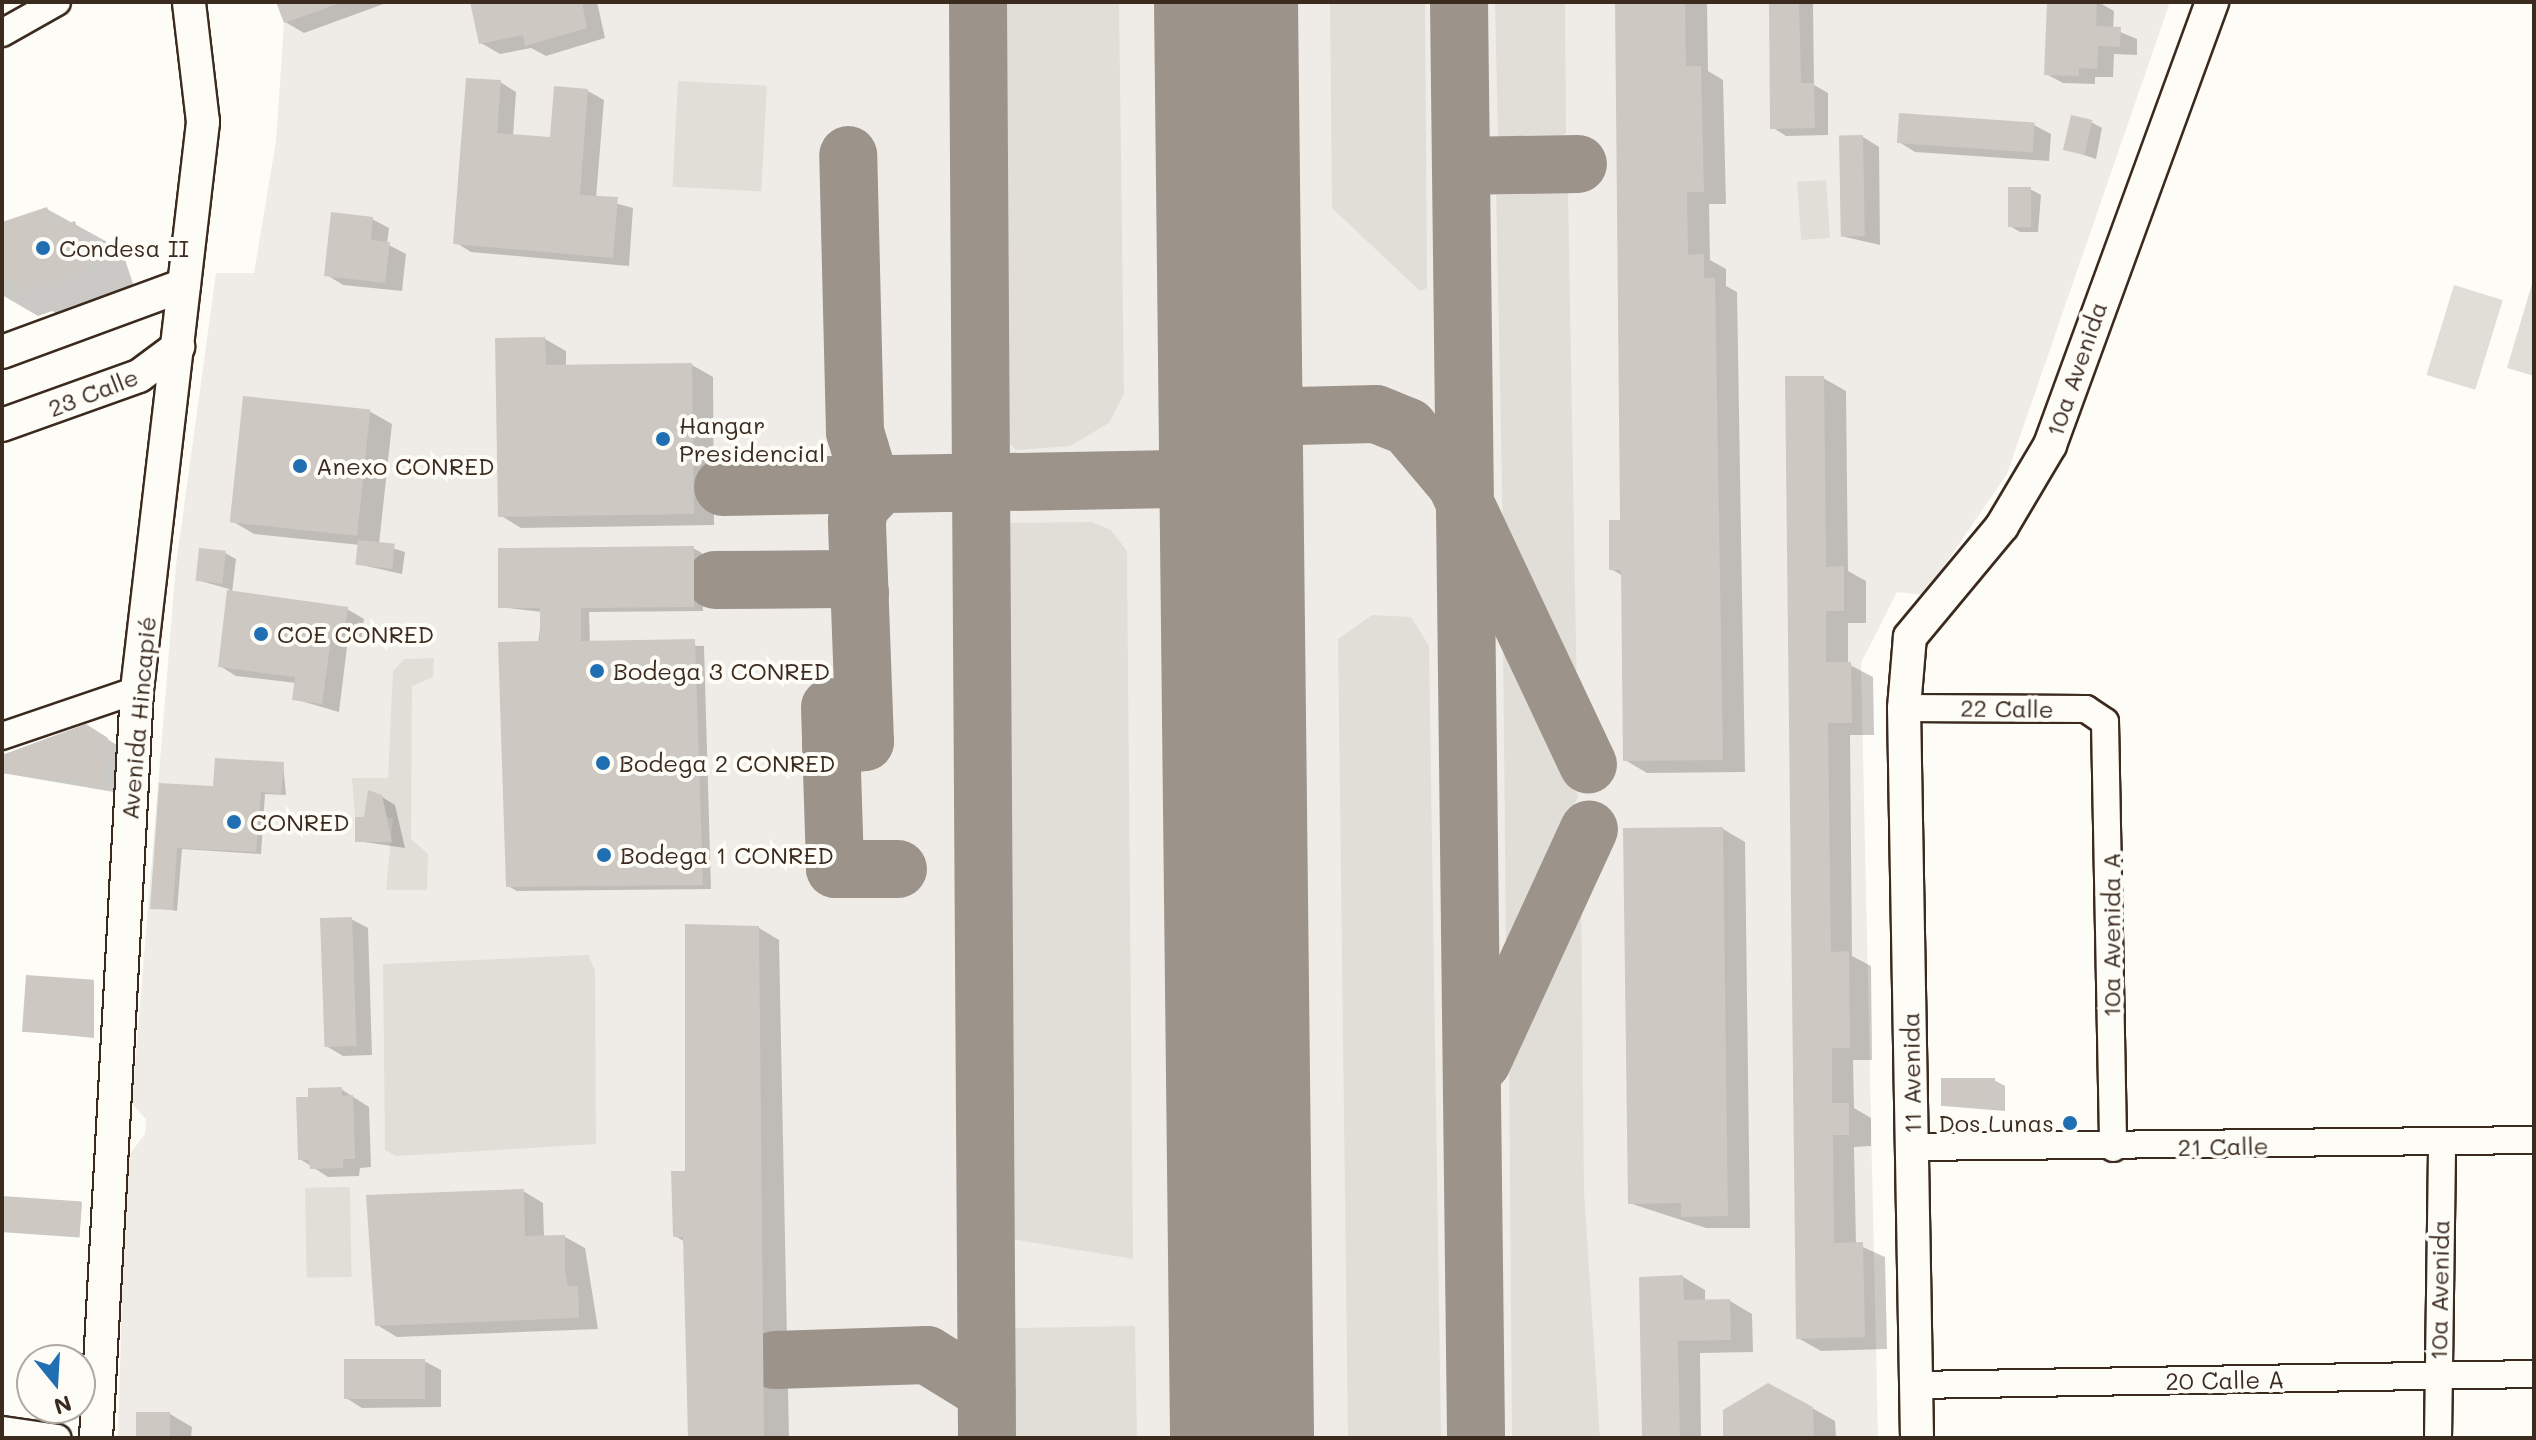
<!DOCTYPE html>
<meta charset="utf-8">
<style>
body{margin:0}
#map{position:relative;width:2536px;height:1440px;overflow:hidden;background:#fdfcf7;font-family:Mali,sans-serif}
div>[style]{position:absolute}
.built>*{inset:0;background:#efece7}
.green>*{inset:0;background:#e1ded7;transform-origin:0 0}
.shadow>*{inset:0;background:#0003;transform-origin:0 0}
.taxiway>*{height:58px;margin:-29px;padding:0 29px;transform-origin:29px;border-radius:29px;background:#9c938a}
.runway>*{height:144px;margin:-72px;padding:0 72px;transform-origin:72px;border-radius:72px;background:#9c938a}
.building>*{inset:0;background:#cdc8c2;transform-origin:0 0}
.roads{filter:drop-shadow(2px 0 #3b2a1e) drop-shadow(-2px 0 #3b2a1e) drop-shadow(0 2px #3b2a1e) drop-shadow(0 -2px #3b2a1e)}
.minor>*{height:26px;margin:-13px;padding:0 13px;transform-origin:13px;border-radius:13px;background:#fdfcf7}
.major>*{height:32px;margin:-16px;padding:0 16px;transform-origin:16px;border-radius:16px;background:#fdfcf7}
.dots>*{width:22px;height:22px;translate:-50% -50%;box-sizing:border-box;border:4px solid #fdfcf7;border-radius:50%}
span{translate:-50% -50%;white-space:nowrap;text-align:center;line-height:1.15;-webkit-text-stroke:8px #fdfcf7;paint-order:stroke}
.poi-label{font-size:24px;color:#3b2a1e}
.left{translate:0 -50%;text-align:left}
.right{translate:-100% -50%;text-align:right}
.street-label{font-size:24px;color:#3b2a1e}
.frame{position:absolute;inset:0;border:4px solid #3b2a1e;pointer-events:none}
.north{position:absolute;left:16px;top:1344px;width:80px;height:80px;box-sizing:border-box;background:#fdfcf7;border:2px solid #afa8a0;border-radius:50%;rotate:162deg;font-size:22px;font-weight:700;line-height:32px;text-align:center;color:#3b2a1e}
.north::after{content:'';display:block;margin:auto;width:28px;height:36px;background:#1f6fb2;clip-path:polygon(50% 0,100% 100%,50% 72%,0 100%)}
</style>
<div id="map">
<div class="built">
<i style="clip-path:polygon(342px 2px,2170px 2px,2007px 474px,1924px 595px,1897px 592px,1861px 663px,1878px 1438px,118px 1438px,126px 1159px,145px 1134px,146px 1119px,132px 1104px,176px 565px,216px 273px,254px 273px,276px 141px,284px 23px)"></i>
</div>
<div class="green">
<i style="clip-path:polygon(1002px 2px,1119px 2px,1124px 394px,1109px 423px,1070px 446px,1016px 450px,1003px 436px)"></i>
<i style="clip-path:polygon(1330px 2px,1425px 2px,1427px 288px,1420px 291px,1332px 208px)"></i>
<i style="clip-path:polygon(1495px 2px,1565px 2px,1566px 133px,1551px 144px,1509px 144px,1498px 135px)"></i>
<i style="left:678px;top:81px;width:89px;height:106px;rotate:3deg"></i>
<i style="clip-path:polygon(1505px 178px,1554px 178px,1568px 192px,1577px 702px,1503px 533px,1496px 186px)"></i>
<i style="left:1826px;top:180px;width:58px;height:29px;rotate:86deg"></i>
<i style="clip-path:polygon(2534px 277px,2534px 376px,2507px 368px)"></i>
<i style="left:2454px;top:285px;width:51px;height:94px;rotate:17deg"></i>
<i style="clip-path:polygon(1092px 522px,1111px 530px,1127px 551px,1133px 1259px,1011px 1239px,1000px 523px)"></i>
<i style="clip-path:polygon(1372px 615px,1411px 617px,1429px 646px,1441px 1438px,1348px 1438px,1338px 639px)"></i>
<i style="clip-path:polygon(1510px 627px,1578px 796px,1513px 962px,1506px 955px,1503px 629px)"></i>
<i style="clip-path:polygon(434px 658px,433px 677px,412px 686px,411px 839px,428px 854px,427px 890px,386px 890px,393px 818px,355px 817px,352px 778px,388px 778px,393px 671px,404px 659px)"></i>
<i style="clip-path:polygon(1581px 882px,1584px 1191px,1600px 1438px,1512px 1438px,1509px 1052px)"></i>
<i style="clip-path:polygon(588px 955px,595px 970px,596px 1144px,396px 1156px,385px 1150px,383px 964px)"></i>
<i style="left:350px;top:1187px;width:90px;height:45px;rotate:89deg"></i>
<i style="left:1135px;top:1326px;width:112px;height:122px;rotate:89deg"></i>
</div>
<div class="shadow">
<i style="clip-path:polygon(278px 2px,389px 2px,304px 33px,285px 22px)"></i>
<i style="clip-path:polygon(472px 2px,597px 2px,605px 38px,546px 56px,531px 48px,500px 54px,481px 43px)"></i>
<i style="clip-path:polygon(1617px 2px,1707px 2px,1708px 71px,1723px 80px,1726px 204px,1709px 204px,1710px 260px,1726px 269px,1726px 286px,1737px 292px,1745px 772px,1647px 773px,1625px 760px,1623px 576px,1611px 569px,1622px 522px)"></i>
<i style="clip-path:polygon(1771px 2px,1813px 2px,1814px 85px,1828px 93px,1828px 135px,1786px 136px,1772px 127px)"></i>
<i style="clip-path:polygon(2049px 2px,2098px 2px,2114px 11px,2113px 29px,2137px 39px,2137px 55px,2114px 54px,2113px 77px,2095px 77px,2095px 84px,2063px 83px,2046px 74px)"></i>
<i style="clip-path:polygon(500px 82px,516px 92px,513px 136px,552px 139px,588px 91px,604px 100px,596px 198px,633px 208px,629px 266px,471px 252px,455px 242px)"></i>
<i style="clip-path:polygon(2091px 122px,2102px 128px,2096px 159px,2066px 149px)"></i>
<i style="clip-path:polygon(2034px 125px,2051px 134px,2049px 161px,1915px 152px,1899px 142px)"></i>
<i style="clip-path:polygon(1863px 137px,1879px 147px,1880px 245px,1841px 236px)"></i>
<i style="clip-path:polygon(2030px 189px,2041px 195px,2038px 232px,2020px 232px,2010px 226px)"></i>
<i style="clip-path:polygon(47px 209px,122px 250px,137px 296px,67px 320px,52px 311px,38px 316px,2px 295px,2px 224px)"></i>
<i style="clip-path:polygon(372px 219px,389px 228px,387px 244px,406px 254px,402px 291px,343px 285px,327px 275px)"></i>
<i style="clip-path:polygon(545px 339px,566px 351px,566px 367px,692px 365px,713px 377px,714px 525px,521px 528px,500px 515px)"></i>
<i style="clip-path:polygon(1823px 378px,1846px 391px,1848px 571px,1866px 581px,1866px 623px,1848px 623px,1848px 664px,1873px 677px,1874px 735px,1850px 735px,1852px 956px,1871px 966px,1872px 1060px,1853px 1060px,1854px 1108px,1871px 1118px,1871px 1146px,1854px 1147px,1856px 1244px,1885px 1257px,1887px 1349px,1821px 1351px,1798px 1338px)"></i>
<i style="clip-path:polygon(369px 411px,392px 424px,379px 544px,405px 552px,402px 574px,357px 564px,360px 545px,254px 534px,232px 521px)"></i>
<i style="clip-path:polygon(693px 548px,702px 553px,703px 611px,589px 612px,590px 643px,704px 646px,711px 889px,517px 891px,508px 886px,542px 612px,500px 607px)"></i>
<i style="clip-path:polygon(225px 553px,236px 559px,232px 593px,347px 609px,364px 619px,361px 641px,348px 639px,339px 712px,294px 699px,296px 683px,236px 676px,220px 666px,229px 589px,197px 580px)"></i>
<i style="clip-path:polygon(103px 736px,124px 750px,120px 793px,2px 773px,2px 757px)"></i>
<i style="clip-path:polygon(283px 764px,286px 795px,265px 794px,261px 854px,182px 849px,177px 911px,152px 907px,161px 785px,214px 788px)"></i>
<i style="clip-path:polygon(382px 797px,395px 805px,405px 848px,357px 841px)"></i>
<i style="clip-path:polygon(1723px 829px,1745px 842px,1750px 1228px,1706px 1228px,1629px 1203px)"></i>
<i style="clip-path:polygon(351px 919px,368px 928px,372px 1055px,343px 1056px,326px 1046px)"></i>
<i style="clip-path:polygon(759px 928px,779px 940px,789px 1438px,690px 1438px,685px 1242px,675px 1236px)"></i>
<i style="clip-path:polygon(94px 982px,94px 1038px,24px 1031px)"></i>
<i style="clip-path:polygon(1994px 1080px,2005px 1086px,2005px 1111px,1943px 1106px)"></i>
<i style="clip-path:polygon(341px 1089px,369px 1107px,371px 1167px,360px 1168px,359px 1176px,328px 1177px,300px 1159px)"></i>
<i style="clip-path:polygon(523px 1191px,543px 1203px,544px 1237px,565px 1237px,585px 1248px,598px 1329px,397px 1337px,377px 1325px)"></i>
<i style="left:2px;top:1198px;width:80px;height:34px;rotate:4deg"></i>
<i style="clip-path:polygon(1683px 1277px,1705px 1290px,1705px 1302px,1730px 1301px,1752px 1314px,1753px 1352px,1700px 1353px,1701px 1438px,1644px 1438px)"></i>
<i style="clip-path:polygon(424px 1361px,441px 1370px,441px 1407px,362px 1408px,346px 1398px)"></i>
<i style="clip-path:polygon(1812px 1408px,1835px 1421px,1836px 1438px,1725px 1438px)"></i>
<i style="clip-path:polygon(170px 1414px,192px 1427px,191px 1438px,138px 1438px)"></i>
</div>
<div class="taxiway">
<i style="left:978px;top:2px;width:1436px;rotate:89.64deg"></i>
<i style="left:1459px;top:2px;width:1436px;rotate:89.32deg"></i>
<i style="left:1461px;top:166px;width:117px;rotate:-1deg"></i>
<i style="left:1230px;top:382px;width:27px;rotate:45deg"></i>
<i style="left:1249px;top:401px;width:48px;rotate:18.1deg"></i>
<i style="left:1175px;top:479px;width:136px;rotate:-27.7deg"></i>
<i style="left:1295px;top:416px;width:81px;rotate:-1.4deg"></i>
<i style="left:1376px;top:414px;width:35px;rotate:22deg"></i>
<i style="left:1408px;top:427px;width:75px;rotate:49.9deg"></i>
<i style="left:1456px;top:484px;width:310px;rotate:64.8deg"></i>
<i style="left:723px;top:487px;width:452px;rotate:-1deg"></i>
<i style="left:1175px;top:479px;width:62px;rotate:25.7deg"></i>
<i style="left:715px;top:580px;width:128px;rotate:-0.4deg"></i>
<i style="left:843px;top:579px;width:22px;rotate:39deg"></i>
<i style="left:830px;top:707px;width:162px;rotate:88.2deg"></i>
<i style="left:835px;top:869px;width:63px"></i>
<i style="left:831px;top:745px;width:34px;rotate:-5deg"></i>
<i style="left:865px;top:742px;width:221px;rotate:-92.1deg"></i>
<i style="left:857px;top:521px;width:15px;rotate:-79deg"></i>
<i style="left:860px;top:506px;width:30px;rotate:-46deg"></i>
<i style="left:881px;top:484px;width:16px;rotate:-145deg"></i>
<i style="left:868px;top:475px;width:45px;rotate:-106.8deg"></i>
<i style="left:855px;top:432px;width:277px;rotate:-91.4deg"></i>
<i style="left:1482px;top:1062px;width:256px;rotate:-65.3deg"></i>
<i style="left:775px;top:1360px;width:152px;rotate:-1.9deg"></i>
<i style="left:927px;top:1355px;width:70px;rotate:31.7deg"></i>
</div>
<div class="runway">
<i style="left:1226px;top:2px;width:1436px;rotate:89.36deg"></i>
</div>
<div class="building">
<i style="clip-path:polygon(276px 2px,336px 2px,337px 4px,284px 23px)"></i>
<i style="clip-path:polygon(470px 2px,582px 2px,587px 28px,525px 46px,523px 35px,479px 44px)"></i>
<i style="clip-path:polygon(1615px 2px,1685px 2px,1686px 66px,1701px 66px,1704px 192px,1687px 192px,1688px 255px,1704px 254px,1704px 278px,1715px 278px,1723px 760px,1623px 761px,1621px 570px,1609px 570px,1609px 520px,1620px 520px)"></i>
<i style="clip-path:polygon(1769px 2px,1799px 2px,1801px 83px,1814px 83px,1815px 128px,1770px 129px)"></i>
<i style="clip-path:polygon(2047px 2px,2097px 2px,2096px 26px,2121px 27px,2120px 47px,2098px 46px,2097px 69px,2079px 68px,2079px 76px,2044px 75px)"></i>
<i style="clip-path:polygon(466px 78px,501px 80px,497px 133px,550px 137px,554px 86px,588px 89px,580px 195px,618px 197px,613px 258px,453px 244px)"></i>
<i style="left:1899px;top:113px;width:136px;height:30px;rotate:4deg"></i>
<i style="left:2071px;top:115px;width:22px;height:36px;rotate:13deg"></i>
<i style="left:1863px;top:135px;width:101px;height:24px;rotate:89deg"></i>
<i style="left:2008px;top:187px;width:23px;height:40px"></i>
<i style="clip-path:polygon(47px 207px,54px 227px,75px 221px,91px 269px,19px 294px,15px 282px,2px 286px,2px 222px)"></i>
<i style="clip-path:polygon(331px 212px,373px 217px,371px 240px,390px 242px,385px 283px,324px 276px)"></i>
<i style="clip-path:polygon(545px 337px,546px 365px,692px 363px,694px 514px,498px 517px,495px 338px)"></i>
<i style="clip-path:polygon(1785px 376px,1824px 376px,1826px 567px,1844px 566px,1844px 611px,1826px 611px,1826px 662px,1851px 662px,1852px 723px,1828px 723px,1831px 952px,1849px 951px,1850px 1048px,1832px 1048px,1832px 1103px,1849px 1103px,1849px 1135px,1833px 1135px,1834px 1243px,1863px 1242px,1865px 1337px,1796px 1339px)"></i>
<i style="left:243px;top:396px;width:128px;height:127px;rotate:6deg"></i>
<i style="left:358px;top:540px;width:37px;height:25px;rotate:6deg"></i>
<i style="clip-path:polygon(694px 546px,694px 607px,581px 608px,581px 641px,695px 639px,703px 885px,506px 887px,498px 642px,540px 641px,540px 608px,498px 608px,498px 548px)"></i>
<i style="left:199px;top:548px;width:27px;height:33px;rotate:6deg"></i>
<i style="clip-path:polygon(227px 590px,348px 607px,344px 632px,332px 631px,322px 704px,292px 700px,295px 677px,218px 667px)"></i>
<i style="clip-path:polygon(86px 724px,108px 738px,104px 785px,2px 773px,2px 755px)"></i>
<i style="clip-path:polygon(215px 758px,284px 762px,281px 794px,261px 792px,256px 852px,177px 848px,173px 910px,150px 909px,159px 783px,213px 786px)"></i>
<i style="clip-path:polygon(368px 790px,382px 795px,392px 842px,355px 842px,355px 817px,364px 817px)"></i>
<i style="clip-path:polygon(1723px 827px,1728px 1216px,1681px 1217px,1681px 1203px,1628px 1204px,1623px 828px)"></i>
<i style="left:352px;top:917px;width:129px;height:32px;rotate:88deg"></i>
<i style="clip-path:polygon(685px 924px,759px 926px,764px 1438px,688px 1438px,683px 1237px,673px 1237px,671px 1171px,685px 1171px)"></i>
<i style="left:26px;top:975px;width:68px;height:57px;rotate:4deg"></i>
<i style="left:1995px;top:1078px;width:28px;height:54px;rotate:90deg"></i>
<i style="clip-path:polygon(342px 1087px,342px 1096px,353px 1095px,355px 1159px,343px 1159px,343px 1168px,310px 1169px,309px 1160px,298px 1160px,296px 1097px,308px 1097px,308px 1088px)"></i>
<i style="clip-path:polygon(524px 1189px,525px 1236px,565px 1235px,565px 1271px,568px 1286px,578px 1286px,579px 1318px,375px 1326px,366px 1195px)"></i>
<i style="left:2px;top:1196px;width:80px;height:35px;rotate:4deg"></i>
<i style="clip-path:polygon(1683px 1275px,1684px 1300px,1730px 1299px,1731px 1340px,1678px 1341px,1680px 1438px,1642px 1438px,1639px 1277px)"></i>
<i style="left:344px;top:1359px;width:81px;height:40px"></i>
<i style="clip-path:polygon(1768px 1383px,1813px 1407px,1814px 1438px,1723px 1438px,1723px 1410px)"></i>
<i style="left:136px;top:1412px;width:34px;height:26px"></i>
</div>
<div class="roads">
<div class="minor">
<i style="left:2px;top:33px;width:63px;rotate:-29.4deg"></i>
<i style="left:1904px;top:708px;width:182px;rotate:0.3deg"></i>
<i style="left:2086px;top:709px;width:23px;rotate:34deg"></i>
<i style="left:2105px;top:722px;width:426px;rotate:88.9deg"></i>
<i style="left:2px;top:736px;width:143px;rotate:-18.8deg"></i>
<i style="left:1912px;top:1147px;width:622px;rotate:-0.64deg"></i>
<i style="left:1916px;top:1385px;width:618px;rotate:-1.02deg"></i>
<i style="left:2px;top:1430px;width:56px;rotate:8.3deg"></i>
<i style="left:2438px;top:1438px;width:296px;rotate:-89.2deg"></i>
</div>
<div class="major">
<i style="left:2px;top:352px;width:194px;rotate:-20.2deg"></i>
<i style="left:2px;top:425px;width:145px;rotate:-19.7deg"></i>
<i style="left:139px;top:376px;width:49px;rotate:-36.6deg"></i>
<i style="left:96px;top:1438px;width:749px;rotate:-86.86deg"></i>
<i style="left:137px;top:690px;width:572px;rotate:-83.37deg"></i>
<i style="left:203px;top:122px;width:121px;rotate:-96.7deg"></i>
<i style="left:1917px;top:1438px;width:730px;rotate:-91.02deg"></i>
<i style="left:1904px;top:708px;width:71px;rotate:-85.2deg"></i>
<i style="left:1910px;top:637px;width:144px;rotate:-50.3deg"></i>
<i style="left:2002px;top:526px;width:94px;rotate:-59.3deg"></i>
<i style="left:2050px;top:445px;width:472px;rotate:-69.9deg"></i>
</div>
</div>
<div class="dots">
<i style="left:43px;top:248px;background:#1f6fb2"></i>
<i style="left:663px;top:439px;background:#1f6fb2"></i>
<i style="left:300px;top:466px;background:#1f6fb2"></i>
<i style="left:261px;top:634px;background:#1f6fb2"></i>
<i style="left:597px;top:671px;background:#1f6fb2"></i>
<i style="left:603px;top:763px;background:#1f6fb2"></i>
<i style="left:234px;top:822px;background:#1f6fb2"></i>
<i style="left:604px;top:855px;background:#1f6fb2"></i>
<i style="left:2070px;top:1123px;background:#1f6fb2"></i>
</div>
<div class="poi-label">
<span class="left" style="left:59px;top:248px">Condesa II</span>
<span class="left" style="left:679px;top:439px">Hangar<br>Presidencial</span>
<span class="left" style="left:316px;top:466px">Anexo CONRED</span>
<span class="left" style="left:277px;top:634px">COE CONRED</span>
<span class="left" style="left:613px;top:671px">Bodega 3 CONRED</span>
<span class="left" style="left:619px;top:763px">Bodega 2 CONRED</span>
<span class="left" style="left:250px;top:822px">CONRED</span>
<span class="left" style="left:620px;top:855px">Bodega 1 CONRED</span>
<span class="right" style="left:2054px;top:1123px">Dos Lunas</span>
</div>
<div class="street-label">
<span style="left:2076px;top:369px;rotate:-71deg">10a Avenida</span>
<span style="left:93px;top:392px;rotate:-21deg">23 Calle</span>
<span style="left:2007px;top:708px;rotate:1deg">22 Calle</span>
<span style="left:138px;top:718px;rotate:-85deg">Avenida Hincapié</span>
<span style="left:2111px;top:935px;rotate:-90deg">10a Avenida A</span>
<span style="left:1911px;top:1073px;rotate:-91deg">11 Avenida</span>
<span style="left:2223px;top:1146px;rotate:-1deg">21 Calle</span>
<span style="left:2439px;top:1290px;rotate:-89deg">10a Avenida</span>
<span style="left:2225px;top:1380px;rotate:-1deg">20 Calle A</span>
</div>
<div class="frame"></div>
<div class="north">N</div>
</div>
